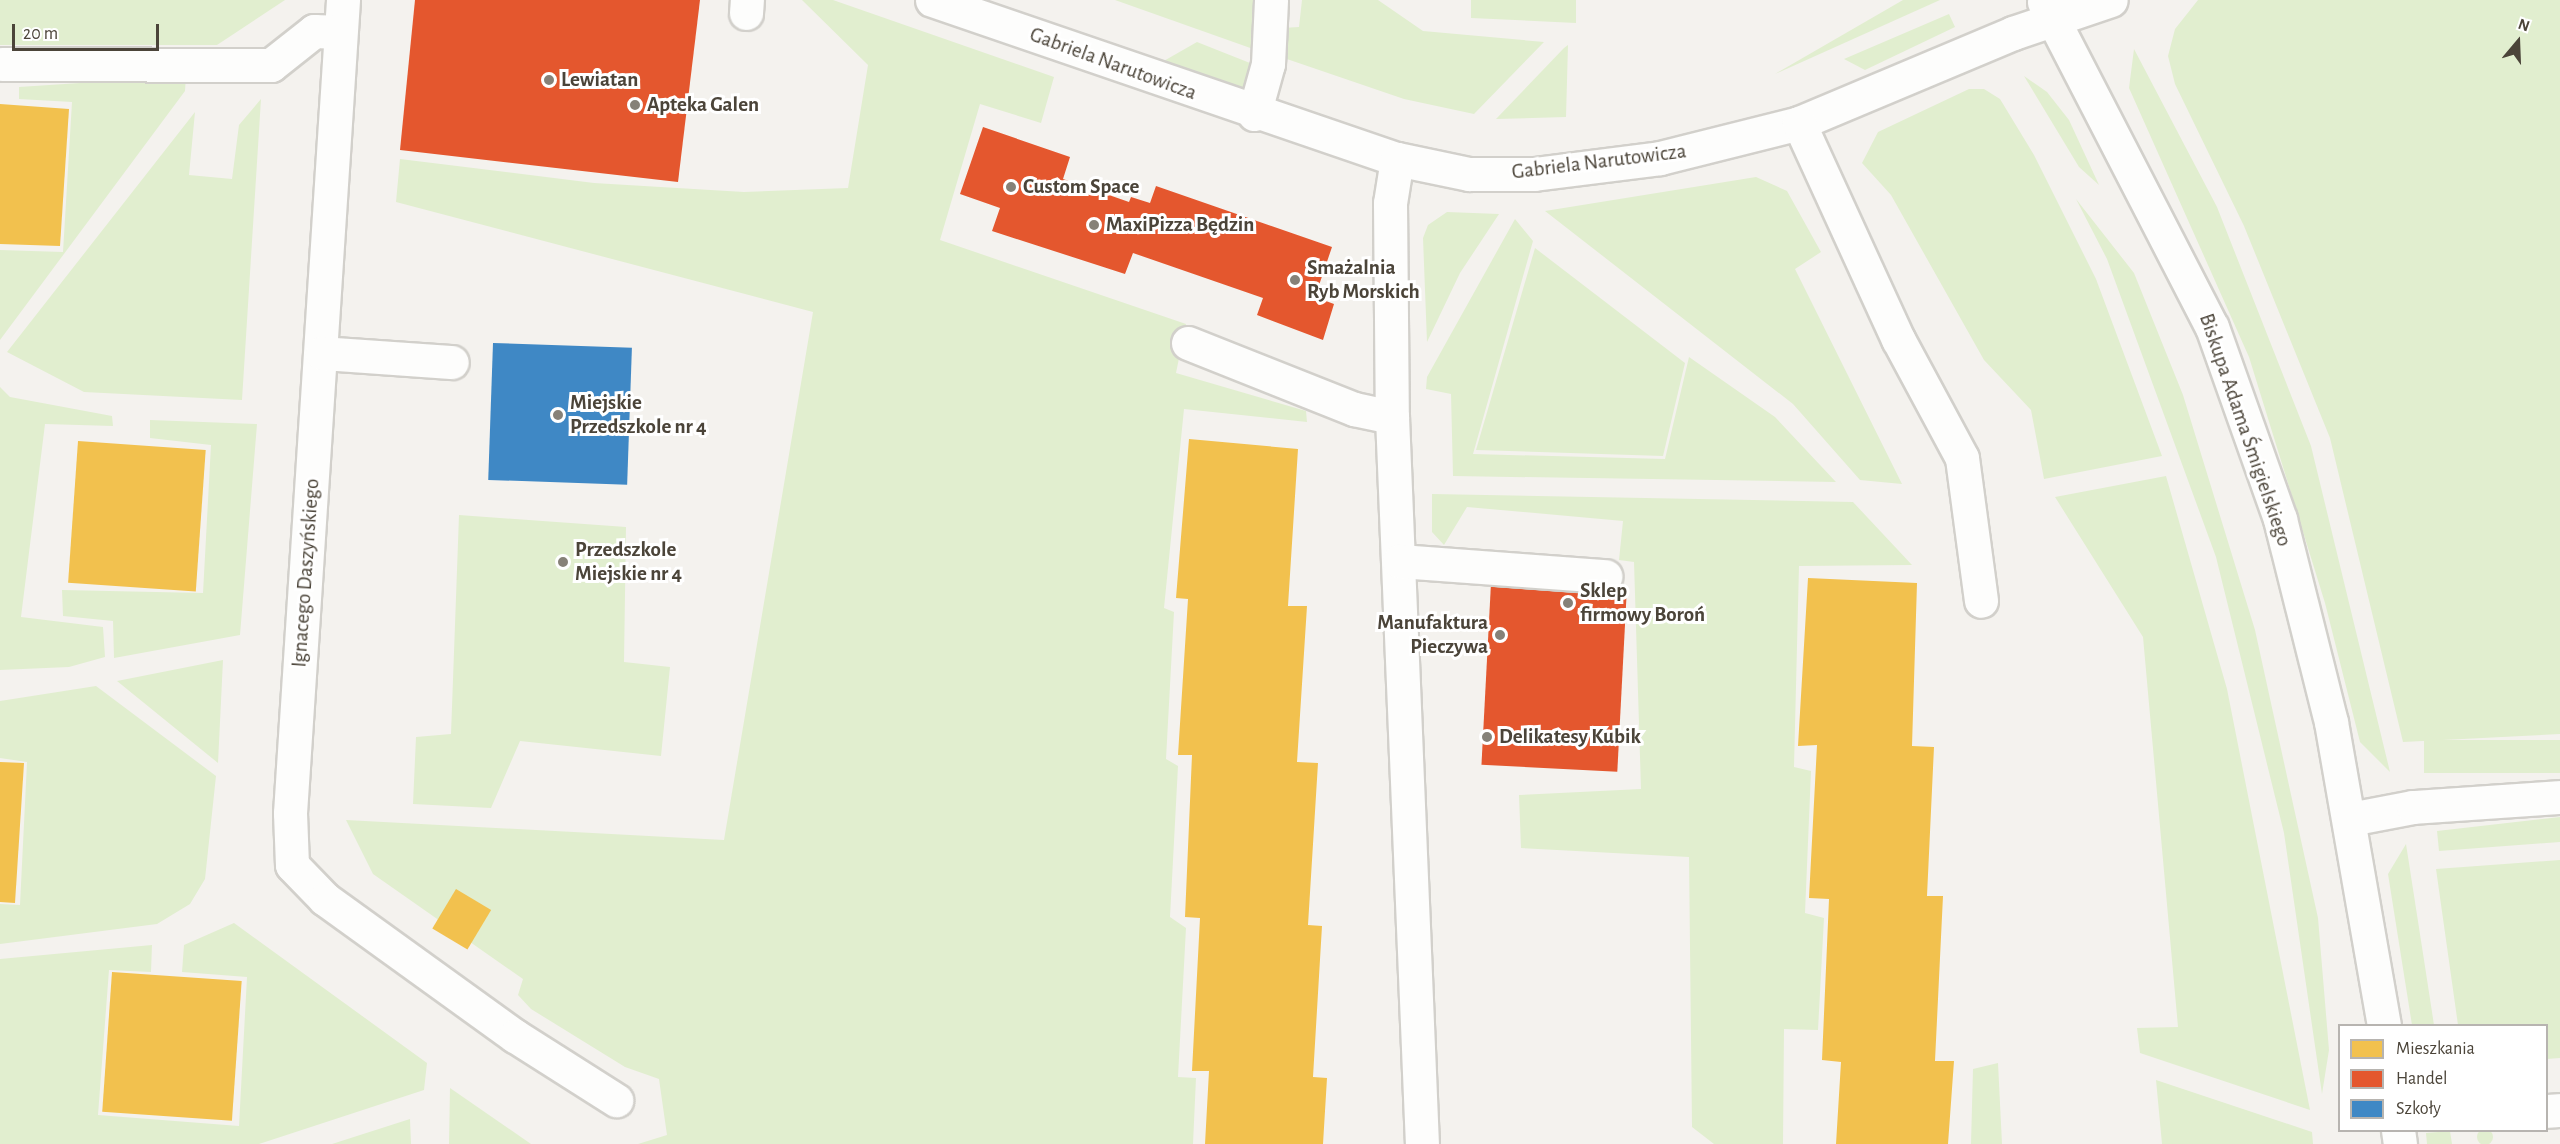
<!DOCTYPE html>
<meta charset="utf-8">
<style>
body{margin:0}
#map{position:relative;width:2560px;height:1144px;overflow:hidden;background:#f4f2ee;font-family:"Alegreya Sans",sans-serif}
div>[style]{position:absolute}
.green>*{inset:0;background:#e1eecf;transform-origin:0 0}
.round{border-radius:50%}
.homes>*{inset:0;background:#f2c14e;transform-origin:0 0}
.shops>*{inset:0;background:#e4572e;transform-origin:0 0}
.schools>*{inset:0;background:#3f88c5;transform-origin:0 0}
.roads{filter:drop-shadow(2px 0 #d2d0cb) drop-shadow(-2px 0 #d2d0cb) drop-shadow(0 2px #d2d0cb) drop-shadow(0 -2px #d2d0cb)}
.minor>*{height:33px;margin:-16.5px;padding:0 16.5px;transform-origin:16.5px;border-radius:16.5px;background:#fdfdfc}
.dots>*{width:16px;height:16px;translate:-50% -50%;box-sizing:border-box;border:3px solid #fff;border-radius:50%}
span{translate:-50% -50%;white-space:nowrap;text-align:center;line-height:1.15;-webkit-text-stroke:6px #fff;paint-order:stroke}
.street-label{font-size:21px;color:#4b4439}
.poi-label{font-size:21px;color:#4b4439;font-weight:700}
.left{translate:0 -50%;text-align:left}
.right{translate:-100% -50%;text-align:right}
.legend{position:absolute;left:2338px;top:1024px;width:210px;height:108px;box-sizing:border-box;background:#fff;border:2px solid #b7b4b0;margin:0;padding:8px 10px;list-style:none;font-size:18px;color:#4b4439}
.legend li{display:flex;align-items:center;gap:12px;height:30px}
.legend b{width:30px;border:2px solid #b7b4b0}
.north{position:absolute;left:2488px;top:12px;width:60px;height:60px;-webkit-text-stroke:4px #fff;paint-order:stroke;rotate:19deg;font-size:16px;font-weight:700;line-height:24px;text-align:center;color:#4b4439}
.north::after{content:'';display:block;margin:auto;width:21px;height:27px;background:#4b4439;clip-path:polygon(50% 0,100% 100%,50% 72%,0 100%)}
.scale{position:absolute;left:12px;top:24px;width:147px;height:27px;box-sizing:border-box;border:3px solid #4b4439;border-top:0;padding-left:8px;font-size:18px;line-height:21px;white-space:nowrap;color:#4b4439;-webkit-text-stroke:4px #fff;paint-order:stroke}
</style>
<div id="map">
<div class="green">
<i style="clip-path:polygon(0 0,285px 0,217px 45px,0 45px)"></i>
<i style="clip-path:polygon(802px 0,833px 0,1054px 77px,1041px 123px,980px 104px,940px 240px,1186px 324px,1176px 373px,1306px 411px,1307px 422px,1184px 409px,1164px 608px,1174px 612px,1166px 759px,1178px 766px,1170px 917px,1186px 928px,1178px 1077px,1196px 1078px,1193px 1144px,638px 1144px,667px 1135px,659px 1079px,625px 1067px,531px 1009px,518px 995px,523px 979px,373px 874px,346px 820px,724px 840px,813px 312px,396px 202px,400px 159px,594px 183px,744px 192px,848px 188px,868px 65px)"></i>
<i style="clip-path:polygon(1115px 0,1258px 0,1256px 50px)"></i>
<i style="clip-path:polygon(1302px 0,1378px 0,1423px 31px,1544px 42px,1474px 114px,1404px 99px,1281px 57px,1282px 28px,1299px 27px)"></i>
<i style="clip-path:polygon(1471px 0,1576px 0,1576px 23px,1471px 18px)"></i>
<i style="clip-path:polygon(1903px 0,1940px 0,1775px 74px)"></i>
<i style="clip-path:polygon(2198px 0,2560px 0,2560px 734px,2403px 742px,2330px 438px,2244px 226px,2175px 84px,2168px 56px,2175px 29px)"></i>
<i style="clip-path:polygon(1949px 14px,1955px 27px,1865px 70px,1844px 59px)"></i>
<i style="clip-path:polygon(1197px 42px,1255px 65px,1254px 93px,1155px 66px)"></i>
<i style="clip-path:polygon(1568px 45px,1566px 117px,1496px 119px,1564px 48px)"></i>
<i style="clip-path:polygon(2134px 49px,2217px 207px,2311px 446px,2390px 772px,2360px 742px,2325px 603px,2249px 357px,2129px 88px)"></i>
<i style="clip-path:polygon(186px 76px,185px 91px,0 340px,0 250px,63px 252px,72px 102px,19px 99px,19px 87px)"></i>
<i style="clip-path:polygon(2024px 76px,2047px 92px,2069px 120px,2099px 185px,2079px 167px)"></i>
<i style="clip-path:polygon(1969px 89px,1984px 89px,2000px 99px,2034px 155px,2096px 279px,2162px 456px,2044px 479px,2031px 410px,1984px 360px,1891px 195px,1862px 163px,1878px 132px)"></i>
<i style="clip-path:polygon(261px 99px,242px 400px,84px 392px,7px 352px,195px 112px,189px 175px,232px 179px,239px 125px)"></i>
<i style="clip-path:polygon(1756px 177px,1787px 191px,1821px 252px,1795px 269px,1902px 484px,1860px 480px,1793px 404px,1545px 211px)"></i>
<i style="clip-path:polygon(2076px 199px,2134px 273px,2183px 395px,2255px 630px,2318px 918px,2329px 1050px,2322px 1094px,2284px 833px,2216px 557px,2107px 259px)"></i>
<i style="clip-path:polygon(1447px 212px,1499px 214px,1460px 273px,1427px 342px,1423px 238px,1428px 225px)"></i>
<i style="clip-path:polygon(1515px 219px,1533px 241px,1473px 454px,1665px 459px,1689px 357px,1775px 417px,1836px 482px,1453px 476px,1451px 394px,1426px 389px,1427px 377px)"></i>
<i style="clip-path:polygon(1535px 248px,1685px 363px,1663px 456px,1476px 450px)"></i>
<i style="clip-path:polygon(0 387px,10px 397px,112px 416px,113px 426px,45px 424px,21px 617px,103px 627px,105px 657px,69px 667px,0 670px)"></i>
<i style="clip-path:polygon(150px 420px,257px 424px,240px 635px,114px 658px,113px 621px,63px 616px,62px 590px,203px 593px,211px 445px,150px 438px)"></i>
<i style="clip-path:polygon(2166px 476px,2227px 689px,2310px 1110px,2140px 1053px,2137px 1028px,2178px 1027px,2143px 637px,2055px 497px)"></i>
<i style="clip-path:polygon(1432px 494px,1853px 502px,1912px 565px,1799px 566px,1794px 767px,1811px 771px,1805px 913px,1824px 918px,1818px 1030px,1784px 1029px,1783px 1144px,1714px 1144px,1692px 1127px,1689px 857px,1521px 848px,1519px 795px,1641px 789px,1634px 562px,1619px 560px,1623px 521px,1467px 507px,1444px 545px,1432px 532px)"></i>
<i style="clip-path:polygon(459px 515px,626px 527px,624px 662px,670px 667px,661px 756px,520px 741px,491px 808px,413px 804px,416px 737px,451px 734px)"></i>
<i style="clip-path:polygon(223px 660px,218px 763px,117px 681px)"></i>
<i style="clip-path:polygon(96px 686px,216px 776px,205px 879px,190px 904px,157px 924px,0 944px,0 904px,20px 905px,27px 762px,0 758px,0 701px)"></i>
<i style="left:2560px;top:740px;width:33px;height:136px;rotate:90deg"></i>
<i style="clip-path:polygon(2560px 817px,2560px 842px,2439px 851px,2437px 831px)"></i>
<i style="clip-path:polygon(2406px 844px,2424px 960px,2434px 1025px,2412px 1025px,2388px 874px)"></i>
<i style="clip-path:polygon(2560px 860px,2560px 1058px,2547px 1059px,2546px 1026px,2458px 1025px,2436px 869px)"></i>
<i style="clip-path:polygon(234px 923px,427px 1063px,424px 1090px,259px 1144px,0 1144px,0 959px,152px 945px,151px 972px,109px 970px,98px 1115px,239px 1126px,247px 977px,182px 972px,184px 945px)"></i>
<i style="clip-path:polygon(1998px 1063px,2002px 1144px,1971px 1144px,1973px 1069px)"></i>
<i style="clip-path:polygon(2156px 1080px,2312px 1132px,2313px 1144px,2162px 1144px)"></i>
<i style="clip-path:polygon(450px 1088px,531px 1144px,449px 1144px)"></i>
<i style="clip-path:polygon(410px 1119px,411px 1144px,332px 1144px)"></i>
<i class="round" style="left:2477px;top:1129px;width:16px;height:16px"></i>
<i style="clip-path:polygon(2450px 1131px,2452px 1144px,2427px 1144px,2426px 1133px)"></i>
</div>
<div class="homes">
<i style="clip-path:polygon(0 104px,69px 109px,60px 246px,0 244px)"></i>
<i style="clip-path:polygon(1189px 439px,1298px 449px,1288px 606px,1307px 606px,1297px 762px,1318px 763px,1308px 925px,1322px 926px,1313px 1077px,1327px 1078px,1323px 1144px,1205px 1144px,1209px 1071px,1192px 1071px,1200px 918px,1185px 917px,1192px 755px,1178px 755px,1188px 599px,1176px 598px)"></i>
<i style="left:78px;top:441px;width:128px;height:142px;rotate:4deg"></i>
<i style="clip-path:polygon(1808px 578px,1917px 583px,1912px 746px,1934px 747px,1927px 896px,1943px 896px,1935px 1061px,1954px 1061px,1948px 1144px,1836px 1144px,1841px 1062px,1822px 1060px,1829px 899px,1809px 898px,1817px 745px,1798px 746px)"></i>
<i style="clip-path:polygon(0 762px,24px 763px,15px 903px,0 902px)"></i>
<i style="left:456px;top:889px;width:41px;height:46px;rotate:31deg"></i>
<i style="left:112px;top:972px;width:130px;height:140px;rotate:4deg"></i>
</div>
<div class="shops">
<i style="clip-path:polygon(415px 0,700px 0,678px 182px,400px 150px)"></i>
<i style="clip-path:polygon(983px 127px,1070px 157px,1063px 179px,1129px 202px,1131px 197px,1150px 203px,1156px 186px,1332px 247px,1315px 297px,1334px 304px,1323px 340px,1257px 315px,1263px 298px,1133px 253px,1125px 274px,992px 231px,1000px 208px,960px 194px)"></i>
<i style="left:1491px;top:583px;width:136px;height:182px;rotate:3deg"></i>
</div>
<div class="schools">
<i style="left:493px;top:343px;width:139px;height:137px;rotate:2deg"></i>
</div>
<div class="roads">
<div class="minor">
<i style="left:343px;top:0;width:815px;rotate:93.73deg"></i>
<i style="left:290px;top:813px;width:52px;rotate:87.8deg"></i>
<i style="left:292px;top:865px;width:47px;rotate:45.9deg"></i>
<i style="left:325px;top:899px;width:234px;rotate:35.8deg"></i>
<i style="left:515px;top:1036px;width:120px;rotate:32.4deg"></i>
<i style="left:932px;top:0;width:491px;rotate:18.9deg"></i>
<i style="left:1397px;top:159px;width:74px;rotate:11.8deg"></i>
<i style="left:1469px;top:174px;width:65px"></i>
<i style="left:1534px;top:174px;width:127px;rotate:-7.2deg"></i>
<i style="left:1660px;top:158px;width:143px;rotate:-14.1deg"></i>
<i style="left:1799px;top:123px;width:232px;rotate:-22.8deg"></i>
<i style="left:2013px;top:33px;width:103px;rotate:-18.6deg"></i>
<i style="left:2044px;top:2px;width:366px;rotate:62.7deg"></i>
<i style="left:2212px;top:327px;width:204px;rotate:70.5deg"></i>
<i style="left:2280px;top:519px;width:209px;rotate:75.9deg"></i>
<i style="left:2331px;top:722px;width:309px;rotate:80.1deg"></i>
<i style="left:746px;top:13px;width:13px;rotate:-86deg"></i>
<i style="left:2px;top:64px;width:269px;rotate:0.2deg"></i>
<i style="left:271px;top:65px;width:55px;rotate:-38.3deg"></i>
<i style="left:314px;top:31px;width:26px;rotate:2deg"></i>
<i style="left:1254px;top:114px;width:52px;rotate:-74.4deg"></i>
<i style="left:1268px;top:64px;width:64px;rotate:-87.3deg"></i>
<i style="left:1799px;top:123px;width:238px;rotate:65.4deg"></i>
<i style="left:1898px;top:339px;width:135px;rotate:61.7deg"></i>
<i style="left:1962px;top:458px;width:144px;rotate:82.4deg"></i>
<i style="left:1397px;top:159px;width:45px;rotate:99deg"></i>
<i style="left:1390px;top:203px;width:214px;rotate:89.5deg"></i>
<i style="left:1392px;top:417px;width:728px;rotate:87.64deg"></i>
<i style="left:1188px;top:343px;width:179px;rotate:21.7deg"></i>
<i style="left:1354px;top:409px;width:39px;rotate:12deg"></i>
<i style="left:322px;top:353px;width:130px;rotate:4deg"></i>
<i style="left:1399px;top:561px;width:207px;rotate:4.2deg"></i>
<i style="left:2350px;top:819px;width:64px;rotate:-10.8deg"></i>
<i style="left:2413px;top:807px;width:147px;rotate:-3.9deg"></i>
<i style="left:2546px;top:1111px;width:14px;rotate:-4deg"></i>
<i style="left:2398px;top:1130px;width:14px;rotate:82deg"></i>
</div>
</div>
<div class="dots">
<i style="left:549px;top:80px;background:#868178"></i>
<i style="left:635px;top:105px;background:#868178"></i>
<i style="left:1011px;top:187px;background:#868178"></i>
<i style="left:1094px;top:225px;background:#868178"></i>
<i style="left:1295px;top:280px;background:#868178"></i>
<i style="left:558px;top:415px;background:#868178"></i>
<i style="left:563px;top:562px;background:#868178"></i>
<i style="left:1568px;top:603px;background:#868178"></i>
<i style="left:1500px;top:635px;background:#868178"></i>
<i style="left:1487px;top:737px;background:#868178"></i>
</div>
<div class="street-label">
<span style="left:1113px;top:64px;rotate:20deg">Gabriela Narutowicza</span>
<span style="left:1599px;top:162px;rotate:-7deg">Gabriela Narutowicza</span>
<span style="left:2245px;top:430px;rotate:71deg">Biskupa Adama Śmigielskiego</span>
<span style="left:306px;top:573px;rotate:-86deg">Ignacego Daszyńskiego</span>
</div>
<div class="poi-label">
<span class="left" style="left:561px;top:80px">Lewiatan</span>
<span class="left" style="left:647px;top:105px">Apteka Galen</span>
<span class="left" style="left:1023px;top:187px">Custom Space</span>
<span class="left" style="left:1106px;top:225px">MaxiPizza Będzin</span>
<span class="left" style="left:1307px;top:280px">Smażalnia<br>Ryb Morskich</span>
<span class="left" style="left:570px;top:415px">Miejskie<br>Przedszkole nr 4</span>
<span class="left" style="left:575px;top:562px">Przedszkole<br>Miejskie nr 4</span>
<span class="left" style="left:1580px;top:603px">Sklep<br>firmowy Boroń</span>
<span class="right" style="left:1488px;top:635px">Manufaktura<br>Pieczywa</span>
<span class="left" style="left:1499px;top:737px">Delikatesy Kubik</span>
</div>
<ul class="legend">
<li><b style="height:16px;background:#f2c14e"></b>Mieszkania</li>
<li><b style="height:16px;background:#e4572e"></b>Handel</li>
<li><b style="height:16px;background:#3f88c5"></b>Szkoły</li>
</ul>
<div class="north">N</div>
<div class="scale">20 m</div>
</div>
